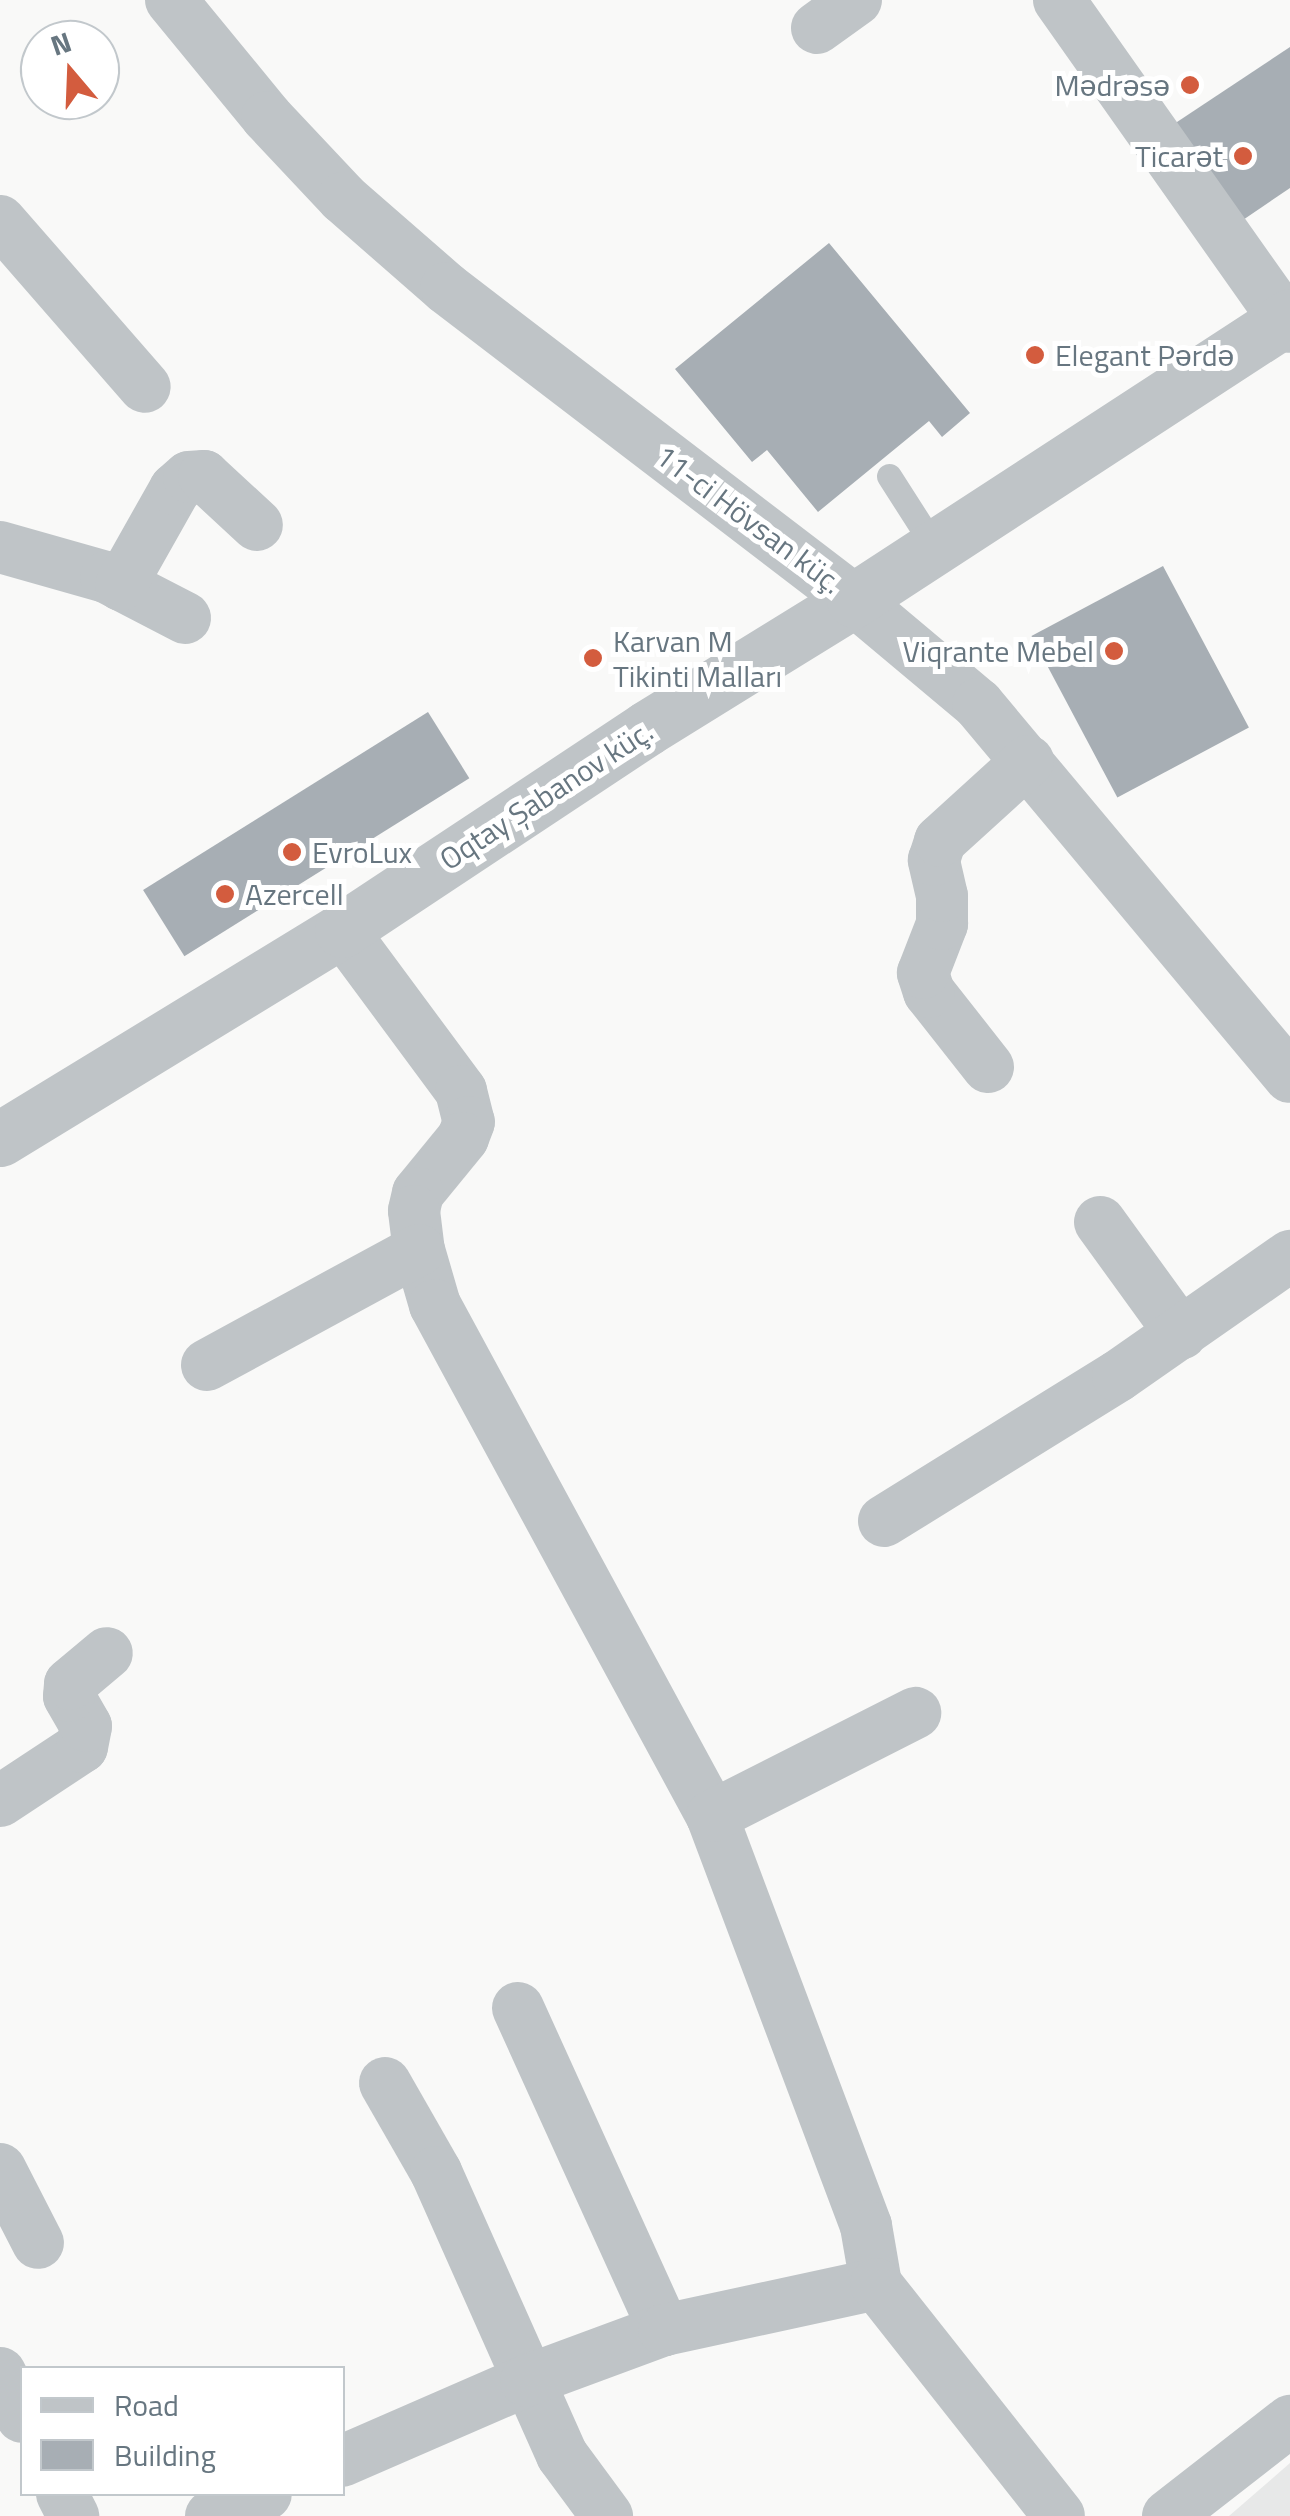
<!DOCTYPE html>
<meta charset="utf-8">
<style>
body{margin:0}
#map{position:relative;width:1290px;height:2516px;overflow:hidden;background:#f9f9f8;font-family:"Titillium Web",sans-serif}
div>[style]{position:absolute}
.built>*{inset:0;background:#e7e8e8}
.building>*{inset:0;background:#a7aeb4;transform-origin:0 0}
.service>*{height:25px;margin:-12.5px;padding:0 12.5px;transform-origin:12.5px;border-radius:12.5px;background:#bfc4c7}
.minor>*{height:52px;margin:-26px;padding:0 26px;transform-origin:26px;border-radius:26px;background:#bfc4c7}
.tertiary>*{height:55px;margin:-27.5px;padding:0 27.5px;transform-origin:27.5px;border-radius:27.5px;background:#bfc4c7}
.dots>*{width:28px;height:28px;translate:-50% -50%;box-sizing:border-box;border:5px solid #fff;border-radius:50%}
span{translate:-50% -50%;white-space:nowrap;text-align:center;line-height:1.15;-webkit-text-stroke:10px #fff;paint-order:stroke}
.poi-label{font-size:30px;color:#677680}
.right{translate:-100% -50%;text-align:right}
.left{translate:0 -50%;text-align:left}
.street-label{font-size:30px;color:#677680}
.legend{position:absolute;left:20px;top:2366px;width:325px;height:130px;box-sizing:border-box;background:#fff;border:2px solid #c2c8cc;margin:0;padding:12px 18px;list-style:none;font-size:30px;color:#677680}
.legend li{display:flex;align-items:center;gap:20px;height:50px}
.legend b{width:50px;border:2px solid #c2c8cc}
.north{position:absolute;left:20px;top:20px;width:100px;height:100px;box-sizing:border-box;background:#fff;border:2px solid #c2c8cc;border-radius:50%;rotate:341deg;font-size:28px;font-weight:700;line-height:40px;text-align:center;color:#677680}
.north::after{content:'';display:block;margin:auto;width:35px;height:45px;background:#d35c3e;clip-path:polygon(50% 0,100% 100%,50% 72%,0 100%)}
</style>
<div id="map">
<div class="built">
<i style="clip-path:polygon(1290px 2463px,1290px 2516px,1229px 2516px)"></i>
</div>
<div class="building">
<i style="clip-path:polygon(1290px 47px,1290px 188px,1240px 222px,1174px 124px)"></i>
<i style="clip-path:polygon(829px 243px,970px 413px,942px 437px,929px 421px,818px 512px,767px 450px,752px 462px,675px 369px)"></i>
<i style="left:1163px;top:566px;width:183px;height:149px;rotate:62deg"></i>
<i style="left:428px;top:712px;width:78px;height:336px;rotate:58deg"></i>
</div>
<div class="service">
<i style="left:889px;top:476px;width:85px;rotate:57.4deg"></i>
</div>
<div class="minor">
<i style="left:171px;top:0;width:151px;rotate:50.6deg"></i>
<i style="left:267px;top:117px;width:111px;rotate:46.8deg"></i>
<i style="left:343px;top:198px;width:137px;rotate:41.1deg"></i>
<i style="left:446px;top:288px;width:514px;rotate:37.41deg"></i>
<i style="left:854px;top:600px;width:162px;rotate:40deg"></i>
<i style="left:978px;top:704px;width:486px;rotate:50.1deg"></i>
<i style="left:1059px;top:0;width:400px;rotate:54.8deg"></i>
<i style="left:817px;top:28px;width:48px;rotate:-35.7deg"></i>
<i style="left:0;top:221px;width:220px;rotate:48.9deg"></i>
<i style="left:0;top:547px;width:110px;rotate:15.8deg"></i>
<i style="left:106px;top:577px;width:89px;rotate:27.4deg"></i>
<i style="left:121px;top:585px;width:110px;rotate:-60.6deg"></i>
<i style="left:175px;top:489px;width:18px;rotate:-41deg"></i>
<i style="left:189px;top:477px;width:15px;rotate:-4deg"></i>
<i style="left:204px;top:476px;width:72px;rotate:42.8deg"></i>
<i style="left:342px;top:930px;width:200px;rotate:53.5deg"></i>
<i style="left:461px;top:1091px;width:32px;rotate:76deg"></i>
<i style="left:469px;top:1122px;width:17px;rotate:111deg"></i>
<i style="left:463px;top:1138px;width:71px;rotate:129.3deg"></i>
<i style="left:418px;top:1193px;width:18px;rotate:103deg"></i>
<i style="left:414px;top:1211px;width:39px;rotate:83deg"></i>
<i style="left:419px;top:1250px;width:57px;rotate:73.8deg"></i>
<i style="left:435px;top:1305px;width:581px;rotate:61.54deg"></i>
<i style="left:712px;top:1816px;width:438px;rotate:69.4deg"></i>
<i style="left:866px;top:2226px;width:59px;rotate:80.2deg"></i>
<i style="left:988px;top:1067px;width:95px;rotate:-128.2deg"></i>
<i style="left:929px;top:992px;width:20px;rotate:-108deg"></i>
<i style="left:923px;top:973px;width:53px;rotate:-68.8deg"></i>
<i style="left:942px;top:924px;width:28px;rotate:-90deg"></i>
<i style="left:942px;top:896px;width:37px;rotate:-103deg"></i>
<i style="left:934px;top:860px;width:20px;rotate:-72deg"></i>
<i style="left:940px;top:841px;width:119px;rotate:-42.3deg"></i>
<i style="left:1100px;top:1222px;width:138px;rotate:54.1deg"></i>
<i style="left:207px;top:1365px;width:241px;rotate:-28.5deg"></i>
<i style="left:884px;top:1521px;width:275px;rotate:-31.8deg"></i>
<i style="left:1118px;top:1376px;width:210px;rotate:-34.9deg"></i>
<i style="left:0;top:1801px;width:98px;rotate:-33.4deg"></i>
<i style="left:82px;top:1747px;width:21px;rotate:-79deg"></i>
<i style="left:86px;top:1726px;width:34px;rotate:-120deg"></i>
<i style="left:69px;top:1696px;width:12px;rotate:-85deg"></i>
<i style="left:70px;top:1684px;width:48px;rotate:-40deg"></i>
<i style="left:712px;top:1816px;width:228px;rotate:-26.9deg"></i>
<i style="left:518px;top:2008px;width:354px;rotate:65.6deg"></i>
<i style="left:385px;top:2083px;width:103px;rotate:60.2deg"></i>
<i style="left:436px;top:2172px;width:310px;rotate:66deg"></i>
<i style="left:562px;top:2455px;width:76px;rotate:53.6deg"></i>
<i style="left:0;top:2169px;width:83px;rotate:62.8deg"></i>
<i style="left:0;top:2373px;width:49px;rotate:63.4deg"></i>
<i style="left:342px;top:2461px;width:201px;rotate:-23.5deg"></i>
<i style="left:526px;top:2381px;width:147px;rotate:-20.3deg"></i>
<i style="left:664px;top:2330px;width:217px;rotate:-12.2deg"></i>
<i style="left:876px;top:2284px;width:295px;rotate:51.7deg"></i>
<i style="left:62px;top:2494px;width:25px;rotate:63deg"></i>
<i style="left:211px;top:2516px;width:59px;rotate:-21.8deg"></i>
<i style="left:1168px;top:2516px;width:155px;rotate:-37.9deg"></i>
</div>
<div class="tertiary">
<i style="left:0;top:1139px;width:401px;rotate:-31.4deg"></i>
<i style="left:342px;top:930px;width:366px;rotate:-33.5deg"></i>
<i style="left:647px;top:728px;width:243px;rotate:-31.7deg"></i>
<i style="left:854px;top:600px;width:520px;rotate:-33.08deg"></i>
</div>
<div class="dots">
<i style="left:1190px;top:85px;background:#d35c3e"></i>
<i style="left:1243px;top:156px;background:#d35c3e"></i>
<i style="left:1035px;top:355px;background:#d35c3e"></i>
<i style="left:1114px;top:651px;background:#d35c3e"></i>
<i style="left:593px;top:658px;background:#d35c3e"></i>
<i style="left:292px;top:852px;background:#d35c3e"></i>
<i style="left:225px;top:894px;background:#d35c3e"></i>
</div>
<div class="poi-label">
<span class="right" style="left:1170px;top:85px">Mədrəsə</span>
<span class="right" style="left:1223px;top:156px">Ticarət</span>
<span class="left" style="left:1055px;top:355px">Elegant Pərdə</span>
<span class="left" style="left:613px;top:658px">Karvan M<br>Tikinti Malları</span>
<span class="right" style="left:1094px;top:651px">Viqrante Mebel</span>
<span class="left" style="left:312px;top:852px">EvroLux</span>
<span class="left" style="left:245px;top:894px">Azercell</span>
</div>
<div class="street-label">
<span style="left:749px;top:519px;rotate:37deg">11-ci Hövsan küç.</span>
<span style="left:546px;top:795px;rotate:-33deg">Oqtay Şabanov küç.</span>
</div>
<ul class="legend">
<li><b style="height:12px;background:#bfc4c7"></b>Road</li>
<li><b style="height:28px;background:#a7aeb4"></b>Building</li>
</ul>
<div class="north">N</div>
</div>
